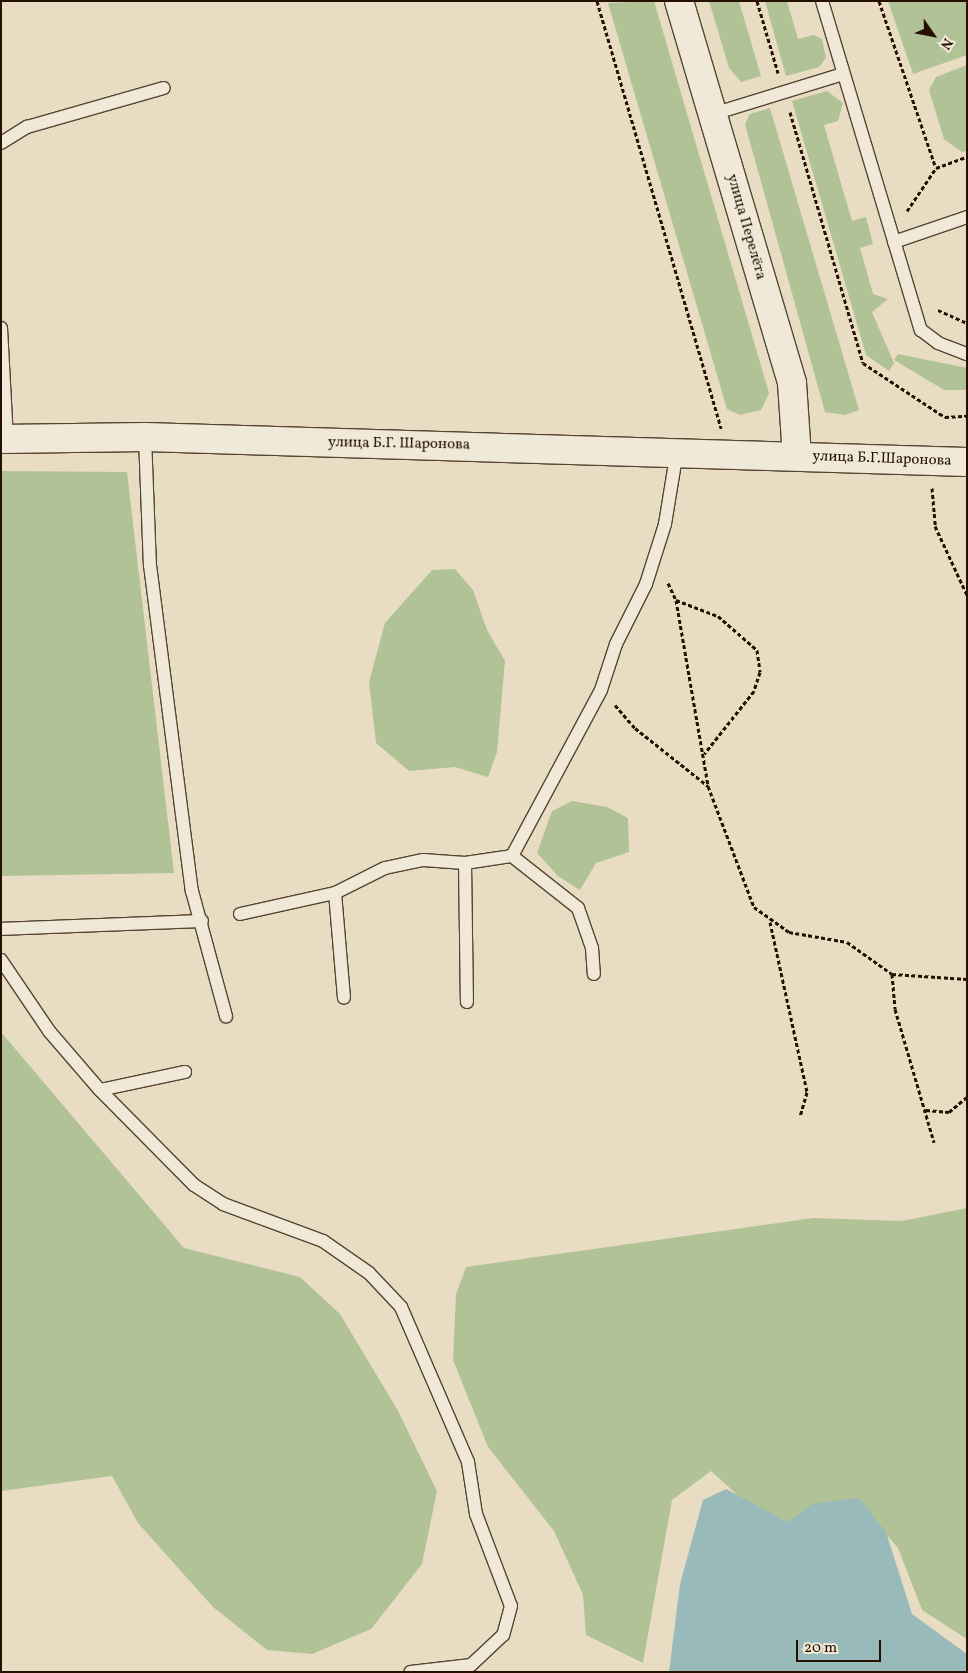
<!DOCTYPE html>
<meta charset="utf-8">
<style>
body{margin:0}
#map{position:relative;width:968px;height:1673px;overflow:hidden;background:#e8ddc2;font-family:Vollkorn,serif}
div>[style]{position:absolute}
.green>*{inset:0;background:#b1c297}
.water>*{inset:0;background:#99babb}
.path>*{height:3px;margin-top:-1.5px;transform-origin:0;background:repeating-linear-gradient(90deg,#261101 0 4px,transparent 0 6.5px)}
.roads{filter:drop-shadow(1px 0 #564431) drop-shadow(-1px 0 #564431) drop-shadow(0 1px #564431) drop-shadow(0 -1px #564431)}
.service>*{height:12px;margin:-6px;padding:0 6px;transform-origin:6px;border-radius:6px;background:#f0e9d7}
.tertiary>*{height:28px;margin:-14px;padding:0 14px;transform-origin:14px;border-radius:14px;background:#f0e9d7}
.secondary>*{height:28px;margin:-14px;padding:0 14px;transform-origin:14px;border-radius:14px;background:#f0e9d7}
span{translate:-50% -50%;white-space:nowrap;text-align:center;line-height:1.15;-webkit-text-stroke:5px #f0e9d7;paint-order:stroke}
.street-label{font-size:15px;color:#261101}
.frame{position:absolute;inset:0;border:2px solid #261101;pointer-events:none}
.north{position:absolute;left:908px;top:10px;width:50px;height:50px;-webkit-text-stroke:4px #f0e9d7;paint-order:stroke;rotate:123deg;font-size:14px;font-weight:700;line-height:20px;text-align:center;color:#261101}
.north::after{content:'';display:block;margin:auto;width:18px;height:22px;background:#261101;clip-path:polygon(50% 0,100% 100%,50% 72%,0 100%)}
.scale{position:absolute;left:796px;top:1640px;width:85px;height:22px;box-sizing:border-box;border:2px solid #261101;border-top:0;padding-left:6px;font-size:15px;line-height:18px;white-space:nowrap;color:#261101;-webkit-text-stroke:4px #f0e9d7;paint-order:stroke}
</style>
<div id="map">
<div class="green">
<i style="clip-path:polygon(654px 1px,769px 393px,761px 410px,740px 415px,727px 409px,608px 3px)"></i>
<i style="clip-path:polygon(709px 1px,739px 1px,761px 76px,741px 82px,729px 68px)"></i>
<i style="clip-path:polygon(765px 1px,787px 1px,798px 39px,814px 35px,822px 39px,826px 58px,819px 67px,786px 76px)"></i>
<i style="clip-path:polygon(888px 1px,967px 1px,967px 55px,913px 74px)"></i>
<i style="clip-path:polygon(967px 65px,967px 151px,962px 152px,944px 139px,929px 90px,936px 77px)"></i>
<i style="clip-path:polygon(827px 91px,843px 103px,838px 121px,824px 125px,852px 221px,866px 217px,873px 244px,860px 248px,873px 294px,888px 299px,872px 312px,894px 363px,889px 371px,866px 355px,792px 101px)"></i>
<i style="clip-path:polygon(770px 108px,859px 410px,845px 415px,825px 412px,745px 124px,750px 114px)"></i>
<i style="clip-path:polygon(898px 354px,967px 368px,967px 390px,944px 390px,894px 360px)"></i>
<i style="clip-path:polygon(1px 471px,127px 472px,174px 873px,1px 876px)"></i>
<i style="clip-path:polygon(455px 569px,473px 590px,487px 630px,505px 661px,497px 752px,488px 777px,455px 767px,409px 771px,376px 743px,369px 682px,385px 623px,432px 570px)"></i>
<i style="clip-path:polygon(572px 801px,607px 807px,628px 818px,629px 852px,596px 863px,580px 890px,558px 876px,537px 853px,552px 811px)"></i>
<i style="clip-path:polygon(1px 1032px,184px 1248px,300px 1277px,340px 1314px,397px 1409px,437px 1491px,422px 1564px,371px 1629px,312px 1654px,267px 1650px,213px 1607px,138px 1523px,112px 1476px,1px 1491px)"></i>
<i style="clip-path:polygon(967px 1208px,967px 1639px,922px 1610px,898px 1548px,874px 1520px,816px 1526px,766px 1521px,711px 1471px,672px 1500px,643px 1663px,586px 1635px,583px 1595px,554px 1531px,488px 1447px,453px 1360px,456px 1294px,466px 1267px,813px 1218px,902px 1221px)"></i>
</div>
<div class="water">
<i style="clip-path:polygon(726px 1489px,788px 1522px,812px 1504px,859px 1498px,886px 1532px,912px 1614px,967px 1654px,967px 1672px,669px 1672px,680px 1584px,703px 1500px)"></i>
</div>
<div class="path">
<i style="left:597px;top:1px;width:445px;rotate:73.8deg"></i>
<i style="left:757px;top:1px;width:75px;rotate:73.7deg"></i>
<i style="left:879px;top:1px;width:176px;rotate:71.2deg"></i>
<i style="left:936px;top:168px;width:33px;rotate:-20deg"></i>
<i style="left:790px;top:112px;width:261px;rotate:73.8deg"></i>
<i style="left:863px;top:363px;width:98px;rotate:33.4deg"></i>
<i style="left:945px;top:417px;width:22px;rotate:-3deg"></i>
<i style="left:907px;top:211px;width:52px;rotate:-56deg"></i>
<i style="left:938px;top:310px;width:32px;rotate:24deg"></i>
<i style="left:932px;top:488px;width:38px;rotate:85deg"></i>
<i style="left:935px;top:526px;width:76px;rotate:65.1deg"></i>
<i style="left:668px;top:583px;width:19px;rotate:65deg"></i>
<i style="left:676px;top:600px;width:189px;rotate:80.2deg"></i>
<i style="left:708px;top:786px;width:129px;rotate:69.2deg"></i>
<i style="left:754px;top:907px;width:43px;rotate:35.5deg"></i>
<i style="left:789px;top:932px;width:59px;rotate:9.8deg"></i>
<i style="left:847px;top:942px;width:55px;rotate:35.4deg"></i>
<i style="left:892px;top:974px;width:75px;rotate:3.8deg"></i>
<i style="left:676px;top:600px;width:45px;rotate:20.9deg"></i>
<i style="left:718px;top:616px;width:52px;rotate:41.1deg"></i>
<i style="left:757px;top:650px;width:22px;rotate:82deg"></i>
<i style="left:760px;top:672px;width:20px;rotate:108deg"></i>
<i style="left:754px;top:691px;width:80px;rotate:128.4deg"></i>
<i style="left:615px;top:705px;width:30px;rotate:49deg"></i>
<i style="left:635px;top:728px;width:93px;rotate:38.5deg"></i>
<i style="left:770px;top:922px;width:174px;rotate:77.7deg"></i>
<i style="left:807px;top:1092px;width:25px;rotate:106deg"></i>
<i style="left:892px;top:974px;width:35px;rotate:85deg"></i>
<i style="left:895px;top:1009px;width:139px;rotate:73.7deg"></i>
<i style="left:926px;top:1110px;width:23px;rotate:5deg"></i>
<i style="left:949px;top:1112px;width:23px;rotate:-40deg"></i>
</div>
<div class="roads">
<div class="service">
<i style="left:822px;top:1px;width:344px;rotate:73.3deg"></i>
<i style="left:921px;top:330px;width:21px;rotate:37deg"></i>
<i style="left:938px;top:343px;width:31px;rotate:21deg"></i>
<i style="left:713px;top:114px;width:136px;rotate:-17.1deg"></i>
<i style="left:1px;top:143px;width:31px;rotate:-32deg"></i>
<i style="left:27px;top:127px;width:142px;rotate:-15.9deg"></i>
<i style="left:894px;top:242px;width:77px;rotate:-18.9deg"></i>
<i style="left:1px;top:328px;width:111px;rotate:86.9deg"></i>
<i style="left:145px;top:437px;width:128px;rotate:87.8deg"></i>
<i style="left:150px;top:565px;width:329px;rotate:82.7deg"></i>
<i style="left:192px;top:891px;width:130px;rotate:74.8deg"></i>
<i style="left:512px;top:856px;width:188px;rotate:-61.8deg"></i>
<i style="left:601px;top:690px;width:48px;rotate:-71.9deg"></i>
<i style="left:616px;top:644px;width:67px;rotate:-63.4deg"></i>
<i style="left:646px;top:584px;width:63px;rotate:-72.4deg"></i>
<i style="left:665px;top:524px;width:74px;rotate:-80.7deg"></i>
<i style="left:465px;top:863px;width:139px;rotate:89.2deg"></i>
<i style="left:335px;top:893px;width:105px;rotate:85.1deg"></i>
<i style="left:240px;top:914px;width:97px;rotate:-12.5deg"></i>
<i style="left:335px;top:893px;width:56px;rotate:-26.6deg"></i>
<i style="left:385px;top:868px;width:39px;rotate:-12deg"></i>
<i style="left:423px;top:860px;width:42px;rotate:4.1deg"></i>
<i style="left:465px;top:863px;width:48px;rotate:-8.5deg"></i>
<i style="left:512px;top:856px;width:84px;rotate:38.2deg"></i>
<i style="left:578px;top:908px;width:42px;rotate:70.7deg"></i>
<i style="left:592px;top:948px;width:26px;rotate:86deg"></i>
<i style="left:1px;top:929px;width:201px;rotate:-2.3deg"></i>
<i style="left:1px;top:960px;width:86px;rotate:55.9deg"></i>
<i style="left:49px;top:1031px;width:78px;rotate:49.2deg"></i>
<i style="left:100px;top:1090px;width:134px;rotate:45.3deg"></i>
<i style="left:194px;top:1185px;width:35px;rotate:33deg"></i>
<i style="left:223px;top:1204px;width:107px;rotate:20.3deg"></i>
<i style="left:323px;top:1241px;width:56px;rotate:34.8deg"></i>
<i style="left:369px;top:1273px;width:47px;rotate:46.7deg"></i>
<i style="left:401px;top:1307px;width:169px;rotate:66.6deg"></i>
<i style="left:468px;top:1462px;width:53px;rotate:81.3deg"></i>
<i style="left:476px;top:1514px;width:98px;rotate:69.2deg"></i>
<i style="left:511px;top:1606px;width:30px;rotate:105deg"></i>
<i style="left:503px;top:1635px;width:44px;rotate:136.8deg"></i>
<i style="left:471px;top:1665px;width:61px;rotate:173.5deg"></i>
<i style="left:100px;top:1090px;width:87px;rotate:-12deg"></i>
</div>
<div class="tertiary">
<i style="left:679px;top:1px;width:398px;rotate:73.5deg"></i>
<i style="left:792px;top:383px;width:73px;rotate:86.1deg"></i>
</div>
<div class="secondary">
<i style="left:1px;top:439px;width:144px;rotate:-0.8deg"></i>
<i style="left:145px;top:437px;width:822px;rotate:1.74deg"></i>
</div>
</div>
<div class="street-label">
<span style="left:746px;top:227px;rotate:74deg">улица Перелёта</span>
<span style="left:399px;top:444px;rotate:1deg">улица Б.Г. Шаронова</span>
<span style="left:882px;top:459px;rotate:2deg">улица Б.Г.Шаронова</span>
</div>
<div class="frame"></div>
<div class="north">N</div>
<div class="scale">20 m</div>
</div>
